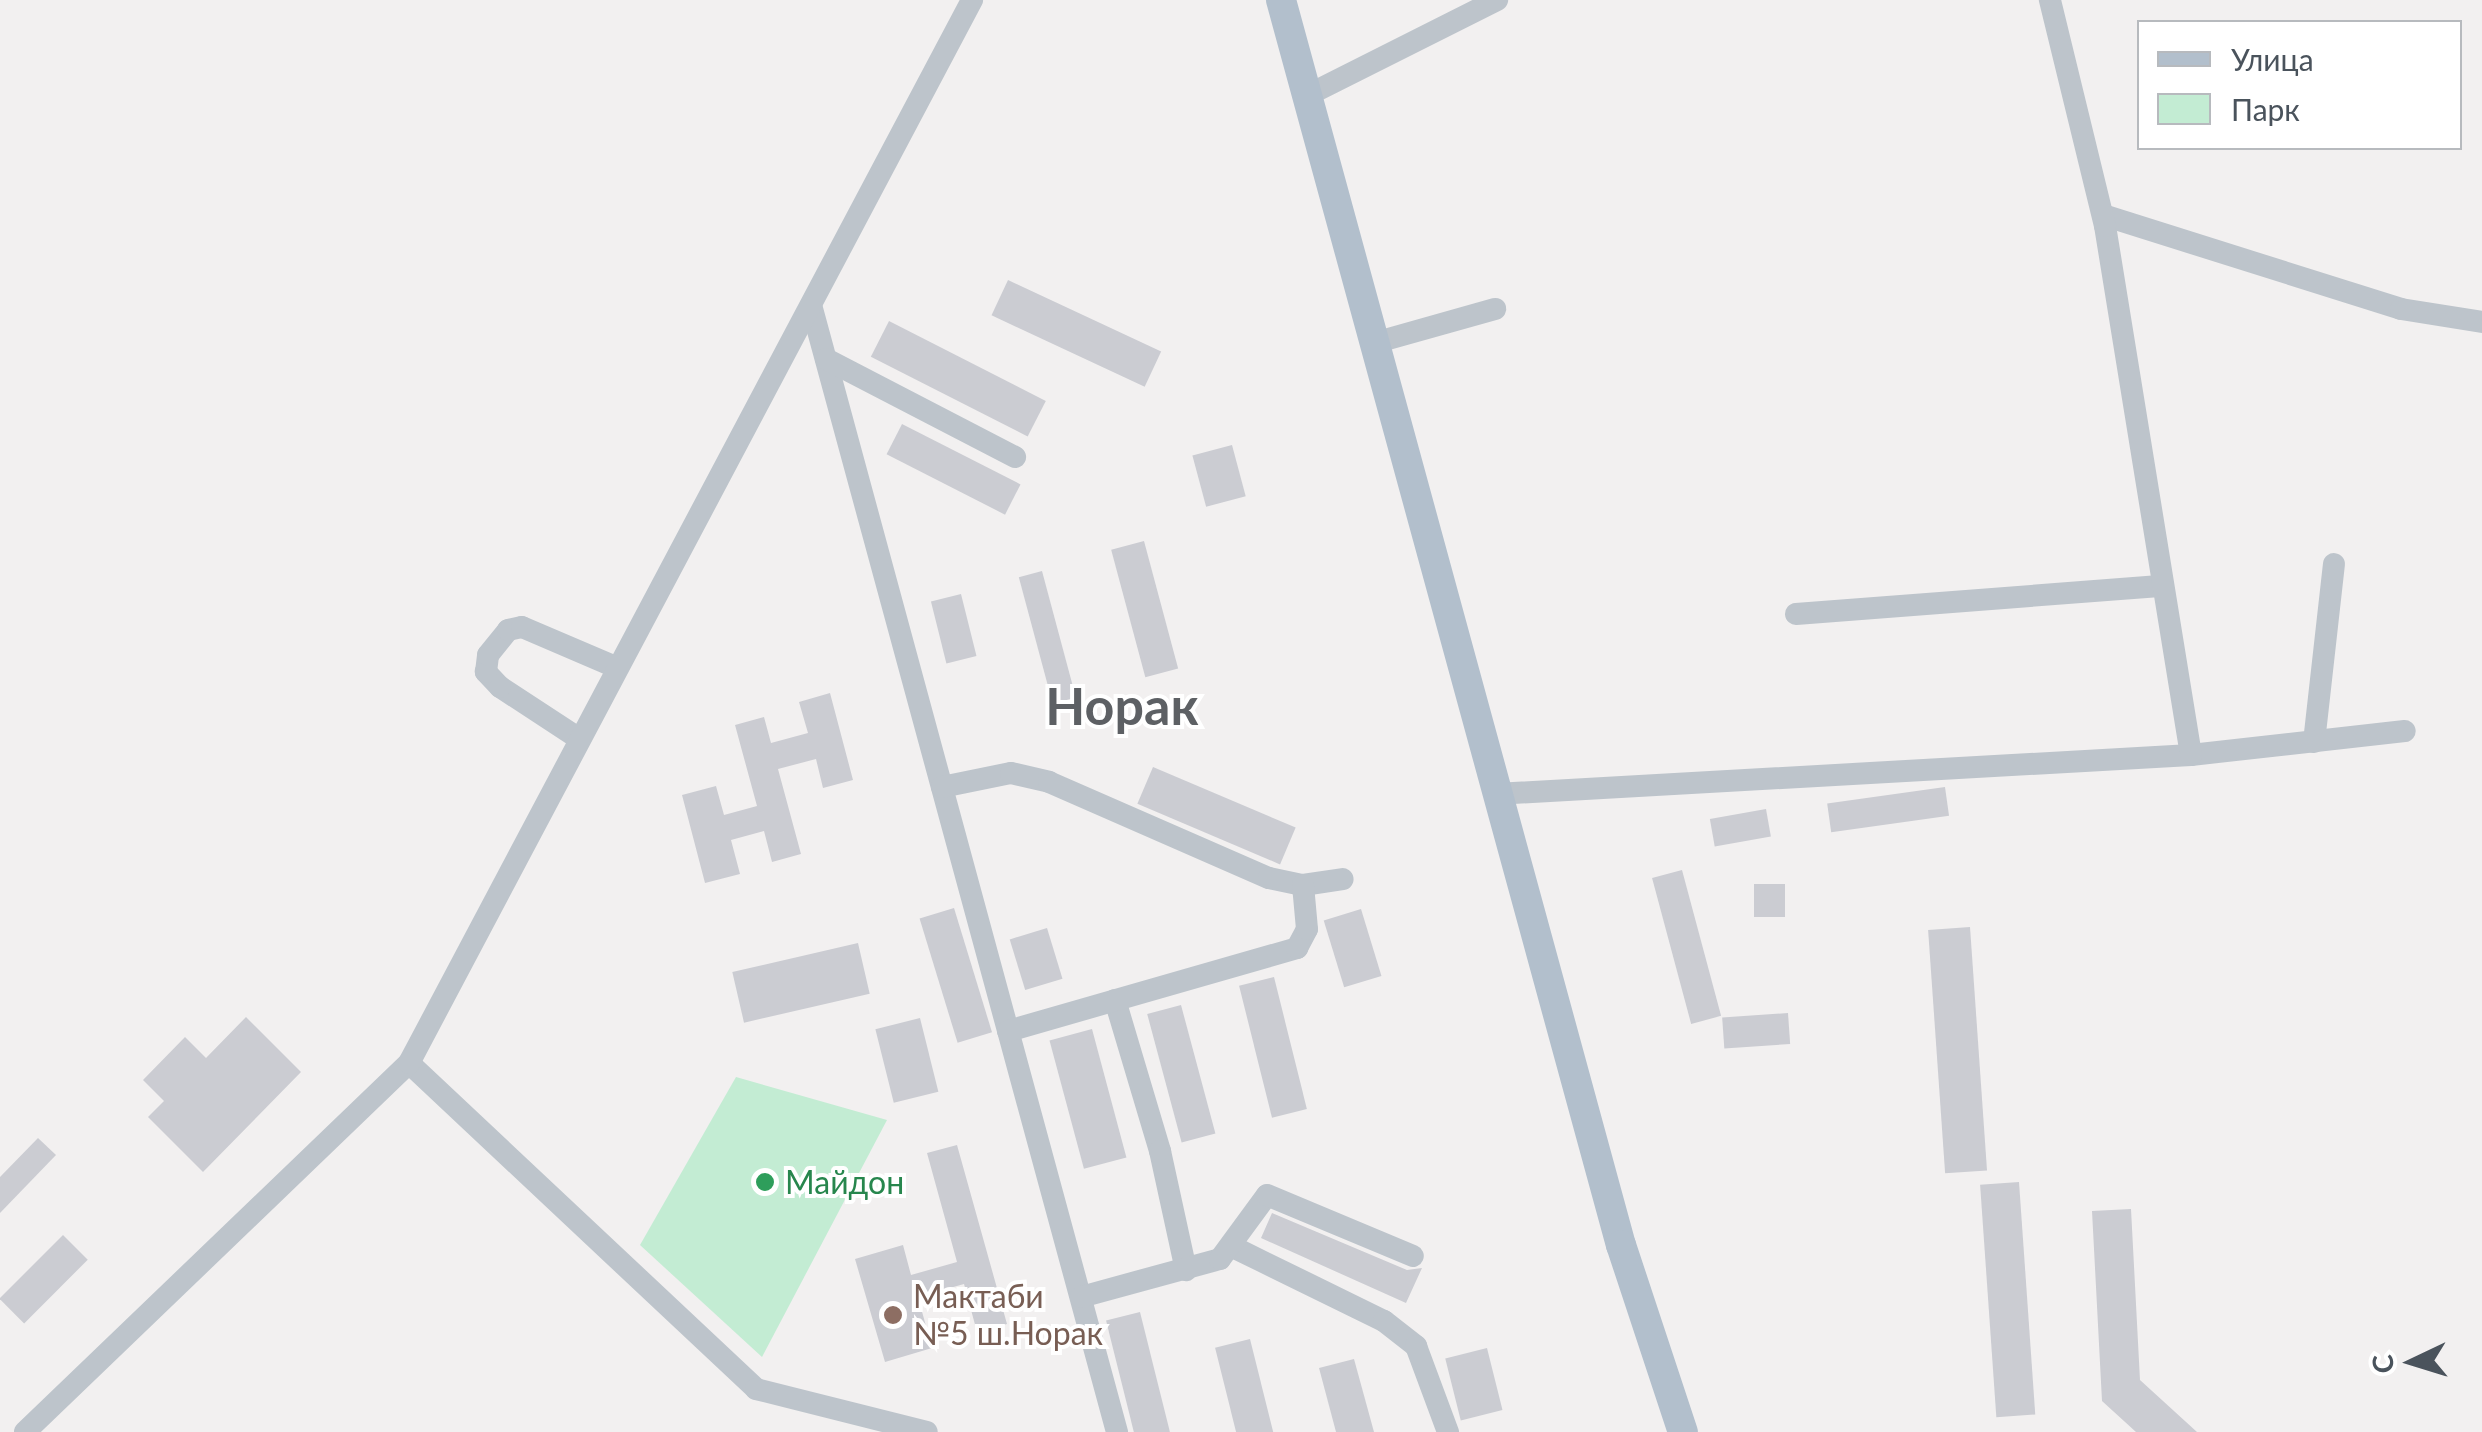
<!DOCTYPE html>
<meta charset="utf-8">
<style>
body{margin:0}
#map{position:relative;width:2482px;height:1432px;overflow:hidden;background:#f2f0f0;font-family:Lato,sans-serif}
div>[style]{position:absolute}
.green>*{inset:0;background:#c3ecd3}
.building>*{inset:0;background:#cbccd2;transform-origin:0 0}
.minor>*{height:22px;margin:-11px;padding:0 11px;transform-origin:11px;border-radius:11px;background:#bdc4cb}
.major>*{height:30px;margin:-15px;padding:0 15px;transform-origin:15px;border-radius:15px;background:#b2bfcc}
.dots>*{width:28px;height:28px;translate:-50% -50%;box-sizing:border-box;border:5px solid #fff;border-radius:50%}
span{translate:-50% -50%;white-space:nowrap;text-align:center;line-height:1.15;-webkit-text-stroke:8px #fff;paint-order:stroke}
.leisure-label{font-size:32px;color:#27864d}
.left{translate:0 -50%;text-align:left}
.education-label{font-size:32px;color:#785e54}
.town-label{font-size:52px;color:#5d6064;font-weight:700}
.legend{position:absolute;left:2137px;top:20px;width:325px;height:130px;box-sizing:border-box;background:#fff;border:2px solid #b7babe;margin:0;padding:12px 18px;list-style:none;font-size:30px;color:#4a535c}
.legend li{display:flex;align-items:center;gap:20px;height:50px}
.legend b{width:50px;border:2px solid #b7babe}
.north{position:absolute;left:2362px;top:1312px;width:100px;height:100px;-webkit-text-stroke:8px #fff;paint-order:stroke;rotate:266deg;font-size:28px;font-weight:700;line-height:40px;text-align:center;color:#4a535c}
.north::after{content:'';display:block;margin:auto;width:35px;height:45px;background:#4a535c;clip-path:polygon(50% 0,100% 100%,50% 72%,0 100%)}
</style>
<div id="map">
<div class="green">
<i style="clip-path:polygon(736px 1077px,887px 1120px,762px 1357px,640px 1245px)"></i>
</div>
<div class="building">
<i style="left:1008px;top:280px;width:169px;height:39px;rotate:25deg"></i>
<i style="left:889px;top:321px;width:176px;height:40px;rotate:27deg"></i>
<i style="left:902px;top:424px;width:133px;height:34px;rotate:27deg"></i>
<i style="left:1232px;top:445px;width:53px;height:41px;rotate:75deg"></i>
<i style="left:1144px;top:541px;width:132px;height:34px;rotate:75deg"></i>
<i style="left:1042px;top:571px;width:131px;height:24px;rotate:75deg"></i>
<i style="left:961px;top:594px;width:64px;height:31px;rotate:76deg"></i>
<i style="clip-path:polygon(830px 693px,853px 780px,823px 788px,816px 759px,778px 769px,801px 854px,772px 862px,764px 831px,731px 840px,740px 874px,705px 883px,682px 795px,716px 786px,724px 815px,757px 806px,735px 725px,764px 717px,771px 743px,808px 733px,799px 702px)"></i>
<i style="left:1153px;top:767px;width:155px;height:40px;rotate:23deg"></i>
<i style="left:1945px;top:787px;width:29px;height:119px;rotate:82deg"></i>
<i style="left:1766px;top:809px;width:28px;height:57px;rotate:80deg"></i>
<i style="left:1682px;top:870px;width:151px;height:31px;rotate:75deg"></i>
<i style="left:1754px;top:884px;width:31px;height:33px"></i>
<i style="left:954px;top:908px;width:130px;height:36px;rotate:73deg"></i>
<i style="left:1361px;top:909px;width:70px;height:39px;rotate:73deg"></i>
<i style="left:1970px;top:927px;width:244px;height:42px;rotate:86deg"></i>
<i style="left:1047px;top:928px;width:53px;height:39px;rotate:73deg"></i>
<i style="left:858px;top:943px;width:52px;height:129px;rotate:77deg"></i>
<i style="left:1274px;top:977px;width:136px;height:36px;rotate:76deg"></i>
<i style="left:1181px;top:1005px;width:133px;height:35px;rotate:75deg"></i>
<i style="left:1788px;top:1013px;width:31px;height:66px;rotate:86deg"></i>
<i style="clip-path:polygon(246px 1017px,301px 1072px,203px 1172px,148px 1117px,164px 1101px,143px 1080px,185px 1037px,206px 1058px)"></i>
<i style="left:920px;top:1018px;width:76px;height:46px;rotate:76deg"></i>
<i style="left:1092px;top:1029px;width:133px;height:44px;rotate:75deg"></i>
<i style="clip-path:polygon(38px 1138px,56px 1155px,0 1213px,0 1177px)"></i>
<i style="clip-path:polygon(957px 1145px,1007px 1324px,977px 1332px,964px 1284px,918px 1297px,932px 1348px,885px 1362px,855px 1259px,903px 1245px,911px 1275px,957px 1262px,927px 1153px)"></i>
<i style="left:2019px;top:1182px;width:233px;height:39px;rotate:86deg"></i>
<i style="clip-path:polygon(2131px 1209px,2140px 1380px,2197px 1432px,2136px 1432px,2102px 1401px,2092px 1211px)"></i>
<i style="clip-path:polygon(1272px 1213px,1407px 1270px,1422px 1268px,1406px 1303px,1261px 1238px)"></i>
<i style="left:63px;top:1235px;width:35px;height:90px;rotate:45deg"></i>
<i style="left:1140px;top:1312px;width:124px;height:35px;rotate:76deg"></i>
<i style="left:1250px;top:1339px;width:96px;height:36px;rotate:76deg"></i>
<i style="left:1487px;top:1348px;width:64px;height:43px;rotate:76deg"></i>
<i style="clip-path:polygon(1354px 1359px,1374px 1432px,1336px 1432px,1319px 1368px)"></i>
</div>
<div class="minor">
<i style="left:1306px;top:96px;width:214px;rotate:-26.7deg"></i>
<i style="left:2103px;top:215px;width:312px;rotate:17.5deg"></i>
<i style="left:2401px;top:309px;width:82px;rotate:9.1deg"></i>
<i style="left:811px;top:305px;width:1168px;rotate:74.81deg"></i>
<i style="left:1374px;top:343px;width:126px;rotate:-15.7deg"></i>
<i style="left:826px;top:359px;width:213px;rotate:27.4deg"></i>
<i style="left:1796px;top:614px;width:368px;rotate:-4.4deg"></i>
<i style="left:578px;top:738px;width:93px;rotate:-146.8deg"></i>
<i style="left:500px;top:687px;width:21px;rotate:-133deg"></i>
<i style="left:486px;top:672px;width:17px;rotate:-83deg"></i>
<i style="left:488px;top:655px;width:32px;rotate:-51deg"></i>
<i style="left:508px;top:630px;width:14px;rotate:-12deg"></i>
<i style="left:522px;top:627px;width:102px;rotate:23.1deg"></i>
<i style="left:2314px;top:742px;width:179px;rotate:-83.6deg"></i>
<i style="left:2191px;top:755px;width:215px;rotate:-6.4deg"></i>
<i style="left:942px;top:787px;width:70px;rotate:-11.5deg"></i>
<i style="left:1011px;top:773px;width:39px;rotate:13deg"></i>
<i style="left:1049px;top:782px;width:240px;rotate:23.6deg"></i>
<i style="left:1269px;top:878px;width:35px;rotate:12deg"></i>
<i style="left:1303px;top:885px;width:40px;rotate:-8.5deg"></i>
<i style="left:1496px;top:794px;width:696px;rotate:-3.21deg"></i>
<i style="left:2191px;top:755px;width:536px;rotate:-99.23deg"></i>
<i style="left:2105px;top:226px;width:233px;rotate:-103.7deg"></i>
<i style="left:1115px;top:1000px;width:158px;rotate:73.4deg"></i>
<i style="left:1160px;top:1151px;width:122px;rotate:77.7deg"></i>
<i style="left:1008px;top:1031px;width:301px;rotate:-16deg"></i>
<i style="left:1297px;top:948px;width:21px;rotate:-62deg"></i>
<i style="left:1307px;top:929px;width:44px;rotate:-95.2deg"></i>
<i style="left:409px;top:1063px;width:476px;rotate:43.2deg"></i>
<i style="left:756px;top:1389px;width:176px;rotate:14.1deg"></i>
<i style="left:1235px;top:1248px;width:166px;rotate:26.1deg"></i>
<i style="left:1384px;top:1321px;width:41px;rotate:38deg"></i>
<i style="left:1416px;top:1346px;width:92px;rotate:69.6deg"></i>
<i style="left:1081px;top:1297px;width:144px;rotate:-15.3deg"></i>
<i style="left:1220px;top:1259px;width:79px;rotate:-53.7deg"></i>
<i style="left:1267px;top:1195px;width:158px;rotate:22.7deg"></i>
<i style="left:25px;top:1432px;width:533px;rotate:-43.86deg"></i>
<i style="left:409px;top:1063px;width:1203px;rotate:-62.09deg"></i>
</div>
<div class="major">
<i style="left:1281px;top:0;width:1291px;rotate:74.73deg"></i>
<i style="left:1621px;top:1245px;width:197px;rotate:71.7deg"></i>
</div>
<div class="dots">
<i style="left:765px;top:1182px;background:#2e9e5b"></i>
<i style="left:893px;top:1315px;background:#8d6e63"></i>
</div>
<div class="leisure-label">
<span class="left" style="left:785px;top:1182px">Майдон</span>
</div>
<div class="education-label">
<span class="left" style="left:913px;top:1315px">Мактаби<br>№5 ш.Норак</span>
</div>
<div class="town-label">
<span style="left:1122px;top:706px">Норак</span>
</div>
<ul class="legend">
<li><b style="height:12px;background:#b2bfcc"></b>Улица</li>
<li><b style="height:28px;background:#c3ecd3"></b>Парк</li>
</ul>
<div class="north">С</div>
</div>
